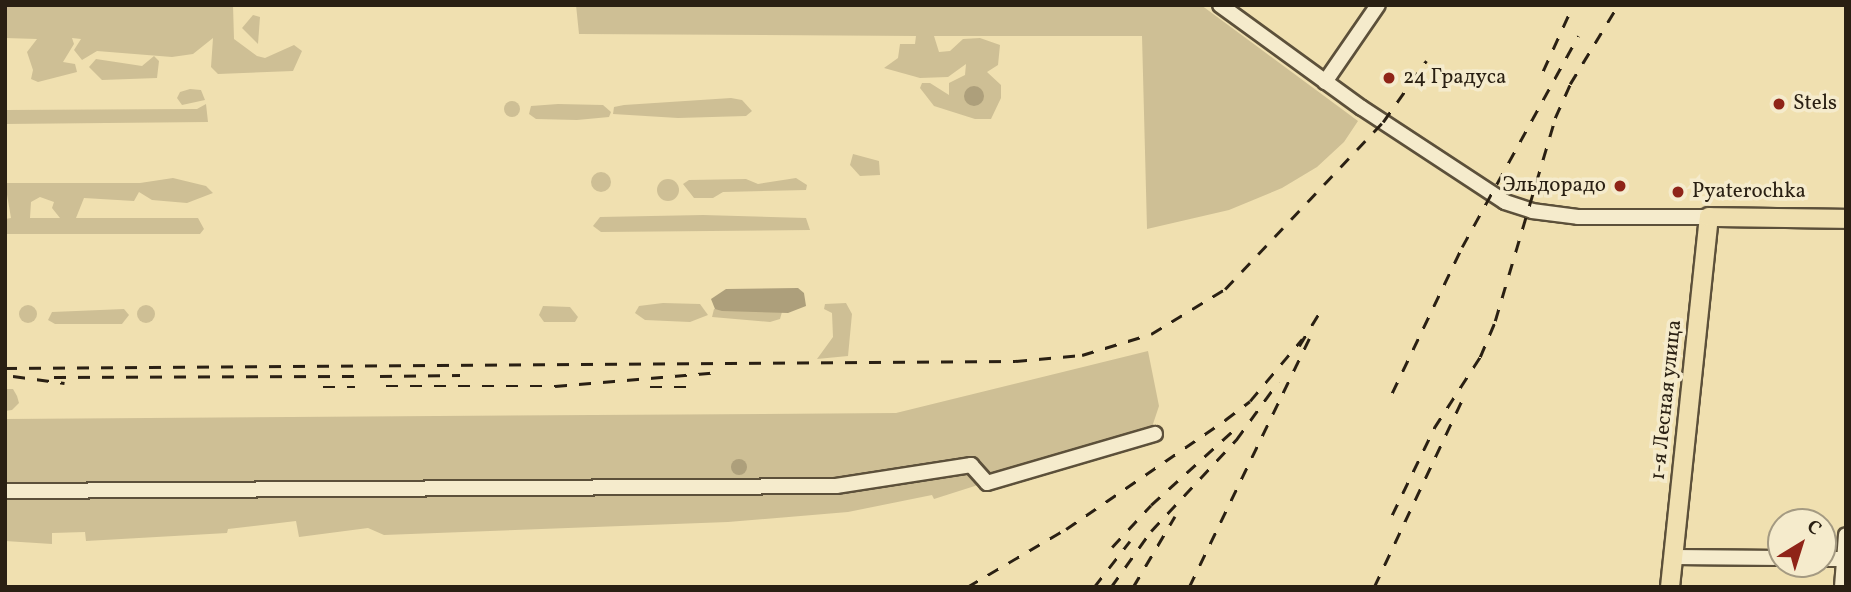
<!DOCTYPE html>
<meta charset="utf-8">
<style>
body{margin:0}
#map{position:relative;width:1851px;height:592px;overflow:hidden;background:#f0e0b0;font-family:Vollkorn,serif}
div>[style]{position:absolute}
.green>*{inset:0;background:#cebf95}
.round{border-radius:50%}
.water>*{inset:0;background:#ad9f7b}
.roads{filter:drop-shadow(2px 0 #5c503a) drop-shadow(-2px 0 #5c503a) drop-shadow(0 2px #5c503a) drop-shadow(0 -2px #5c503a)}
.minor>*{height:14px;margin:-7px;padding:0 7px;transform-origin:7px;border-radius:7px;background:#f5ebcc}
.major>*{height:18px;margin:-9px;padding:0 9px;transform-origin:9px;border-radius:9px;background:#f0e0b0}
.rail>*{height:2.5px;margin-top:-1.25px;transform-origin:0;background:repeating-linear-gradient(90deg,#2a2013 0 12px,transparent 0 24px)}
.dots>*{width:19px;height:19px;translate:-50% -50%;box-sizing:border-box;border:4px solid #f5ebcc;border-radius:50%}
span{translate:-50% -50%;white-space:nowrap;text-align:center;line-height:1.15;-webkit-text-stroke:7px #f5ebcc;paint-order:stroke}
.poi-label{font-size:21px;color:#2a2013}
.left{translate:0 -50%;text-align:left}
.right{translate:-100% -50%;text-align:right}
.street-label{font-size:21px;color:#2a2013}
.frame{position:absolute;inset:0;border:7px solid #2a2013;pointer-events:none}
.north{position:absolute;left:1767px;top:508px;width:70px;height:70px;box-sizing:border-box;background:#f5ebcc;border:2px solid #a49a82;border-radius:50%;rotate:38deg;font-size:19px;font-weight:700;line-height:28px;text-align:center;color:#2a2013}
.north::after{content:'';display:block;margin:auto;width:24px;height:32px;background:#8f2418;clip-path:polygon(50% 0,100% 100%,50% 72%,0 100%)}
</style>
<div id="map">
<div class="green">
<i style="clip-path:polygon(5px 5px,233px 5px,234px 39px,257px 56px,265px 58px,294px 45px,302px 51px,293px 71px,218px 74px,211px 67px,213px 38px,193px 54px,172px 57px,97px 51px,82px 60px,74px 50px,81px 39px,72px 38px,74px 44px,63px 62px,75px 64px,77px 72px,38px 82px,31px 79px,33px 70px,27px 52px,37px 39px,5px 38px)"></i>
<i style="clip-path:polygon(576px 5px,1201px 5px,1358px 121px,1344px 142px,1317px 167px,1282px 188px,1229px 210px,1147px 229px,1142px 36px,934px 36px,939px 52px,950px 51px,963px 39px,980px 38px,1000px 45px,998px 65px,987px 72px,1001px 85px,1001px 98px,991px 119px,975px 119px,934px 106px,920px 88px,922px 83px,930px 83px,949px 95px,949px 83px,965px 75px,966px 64px,948px 77px,920px 78px,884px 68px,898px 58px,900px 44px,915px 44px,916px 36px,579px 34px)"></i>
<i style="clip-path:polygon(253px 15px,260px 17px,258px 44px,242px 28px)"></i>
<i style="clip-path:polygon(154px 56px,159px 61px,157px 78px,102px 80px,89px 67px,96px 59px,142px 66px)"></i>
<i style="clip-path:polygon(190px 89px,201px 90px,205px 100px,182px 105px,177px 98px,180px 92px)"></i>
<i style="clip-path:polygon(731px 98px,742px 100px,752px 111px,746px 116px,678px 118px,613px 114px,614px 107px,624px 105px)"></i>
<i class="round" style="left:504px;top:101px;width:16px;height:16px"></i>
<i style="clip-path:polygon(206px 104px,208px 122px,5px 124px,5px 110px,197px 109px)"></i>
<i style="clip-path:polygon(558px 104px,603px 105px,611px 112px,609px 117px,577px 120px,536px 119px,529px 114px,531px 106px)"></i>
<i style="clip-path:polygon(853px 154px,879px 161px,880px 175px,860px 176px,850px 165px)"></i>
<i class="round" style="left:591px;top:172px;width:20px;height:20px"></i>
<i style="clip-path:polygon(evenodd,173px 178px,206px 186px,213px 193px,187px 203px,152px 200px,139px 192px,134px 201px,84px 198px,76px 218px,198px 218px,204px 229px,200px 234px,5px 234px,5px 219px,11px 218px,5px 183px,140px 183px,173px 178px,40px 197px,54px 202px,52px 208px,60px 218px,30px 218px,31px 202px,40px 197px)"></i>
<i style="clip-path:polygon(796px 178px,807px 185px,806px 190px,723px 192px,713px 198px,694px 198px,683px 184px,689px 180px,746px 179px,758px 184px)"></i>
<i class="round" style="left:657px;top:179px;width:22px;height:22px"></i>
<i style="clip-path:polygon(703px 215px,806px 218px,810px 230px,601px 232px,593px 226px,600px 217px)"></i>
<i style="clip-path:polygon(663px 303px,700px 304px,708px 315px,690px 322px,645px 320px,635px 313px,639px 306px)"></i>
<i style="clip-path:polygon(846px 303px,852px 314px,848px 356px,817px 359px,833px 337px,832px 313px,824px 309px,825px 304px)"></i>
<i class="round" style="left:137px;top:305px;width:18px;height:18px"></i>
<i class="round" style="left:19px;top:305px;width:18px;height:18px"></i>
<i style="clip-path:polygon(543px 306px,570px 307px,578px 317px,575px 322px,544px 322px,539px 315px)"></i>
<i style="clip-path:polygon(725px 308px,782px 312px,780px 319px,770px 322px,712px 317px,714px 309px)"></i>
<i style="clip-path:polygon(124px 309px,129px 315px,122px 324px,55px 324px,48px 320px,52px 312px)"></i>
<i style="clip-path:polygon(1148px 351px,1159px 406px,1151px 430px,934px 499px,932px 495px,848px 512px,728px 522px,384px 535px,368px 528px,299px 537px,296px 521px,228px 529px,227px 533px,86px 541px,85px 532px,52px 533px,52px 544px,5px 541px,5px 419px,896px 413px)"></i>
<i style="clip-path:polygon(5px 389px,13px 389px,17px 396px,19px 403px,12px 410px,5px 411px)"></i>
</div>
<div class="water">
<i class="round" style="left:964px;top:86px;width:20px;height:20px"></i>
<i style="clip-path:polygon(798px 288px,804px 293px,806px 306px,788px 313px,722px 311px,715px 309px,711px 299px,726px 289px)"></i>
<i class="round" style="left:731px;top:459px;width:16px;height:16px"></i>
</div>
<div class="roads">
<div class="minor">
<i style="left:1220px;top:5px;width:175px;rotate:36deg"></i>
<i style="left:1362px;top:108px;width:171px;rotate:33.3deg"></i>
<i style="left:1505px;top:202px;width:28px;rotate:18deg"></i>
<i style="left:1532px;top:211px;width:46px;rotate:7.4deg"></i>
<i style="left:1578px;top:217px;width:131px"></i>
<i style="left:1325px;top:82px;width:93px;rotate:-55.5deg"></i>
<i style="left:5px;top:491px;width:831px;rotate:-0.34deg"></i>
<i style="left:836px;top:486px;width:137px;rotate:-8.8deg"></i>
<i style="left:971px;top:465px;width:24px;rotate:48deg"></i>
<i style="left:987px;top:483px;width:175px;rotate:-16.3deg"></i>
<i style="left:1675px;top:557px;width:106px;rotate:0.5deg"></i>
<i style="left:1823px;top:559px;width:23px"></i>
<i style="left:1842px;top:587px;width:52px;rotate:-85.6deg"></i>
</div>
<div class="major">
<i style="left:1670px;top:587px;width:372px;rotate:-84deg"></i>
<i style="left:1709px;top:217px;width:137px;rotate:0.8deg"></i>
</div>
</div>
<div class="rail">
<i style="left:1543px;top:71px;width:72px;rotate:-65.6deg"></i>
<i style="left:1299px;top:346px;width:42px;rotate:-58.6deg"></i>
<i style="left:5px;top:368px;width:1010px;rotate:-0.4deg"></i>
<i style="left:1015px;top:361px;width:67px;rotate:-5.1deg"></i>
<i style="left:1082px;top:355px;width:72px;rotate:-16.9deg"></i>
<i style="left:1151px;top:334px;width:87px;rotate:-31.3deg"></i>
<i style="left:1225px;top:289px;width:230px;rotate:-46.6deg"></i>
<i style="left:1383px;top:122px;width:75px;rotate:-54.8deg"></i>
<i style="left:13px;top:376px;width:52px;rotate:7.7deg"></i>
<i style="left:380px;top:376px;width:80px;rotate:-0.7deg"></i>
<i style="left:54px;top:377px;width:301px;rotate:-0.2deg"></i>
<i style="left:386px;top:386px;width:169px"></i>
<i style="left:555px;top:386px;width:157px;rotate:-4.8deg"></i>
<i style="left:323px;top:387px;width:32px"></i>
<i style="left:650px;top:387px;width:43px"></i>
<i style="left:1392px;top:393px;width:162px;rotate:-64.4deg"></i>
<i style="left:1462px;top:247px;width:241px;rotate:-61.2deg"></i>
<i style="left:1392px;top:515px;width:97px;rotate:-64.2deg"></i>
<i style="left:1434px;top:428px;width:85px;rotate:-57.1deg"></i>
<i style="left:1480px;top:357px;width:39px;rotate:-67deg"></i>
<i style="left:1495px;top:321px;width:212px;rotate:-73.5deg"></i>
<i style="left:1555px;top:118px;width:37px;rotate:-66deg"></i>
<i style="left:1570px;top:84px;width:92px;rotate:-58.7deg"></i>
<i style="left:1112px;top:547px;width:57px;rotate:-47.1deg"></i>
<i style="left:1151px;top:505px;width:118px;rotate:-42.2deg"></i>
<i style="left:967px;top:587px;width:115px;rotate:-30.4deg"></i>
<i style="left:1066px;top:529px;width:193px;rotate:-34.4deg"></i>
<i style="left:1225px;top:420px;width:31px;rotate:-37deg"></i>
<i style="left:1250px;top:401px;width:81px;rotate:-50deg"></i>
<i style="left:1094px;top:587px;width:58px;rotate:-52deg"></i>
<i style="left:1111px;top:587px;width:69px;rotate:-54.5deg"></i>
<i style="left:1151px;top:531px;width:125px;rotate:-47deg"></i>
<i style="left:1236px;top:440px;width:72px;rotate:-54.1deg"></i>
<i style="left:1133px;top:587px;width:82px;rotate:-59.4deg"></i>
<i style="left:1189px;top:587px;width:276px;rotate:-64.2deg"></i>
<i style="left:1374px;top:587px;width:213px;rotate:-64.8deg"></i>
</div>
<div class="dots">
<i style="left:1389px;top:78px;background:#8f2418"></i>
<i style="left:1779px;top:104px;background:#8f2418"></i>
<i style="left:1620px;top:186px;background:#8f2418"></i>
<i style="left:1678px;top:192px;background:#8f2418"></i>
</div>
<div class="poi-label">
<span class="left" style="left:1403px;top:78px">24 Градуса</span>
<span class="left" style="left:1793px;top:104px">Stels</span>
<span class="right" style="left:1606px;top:186px">Эльдорадо</span>
<span class="left" style="left:1692px;top:192px">Pyaterochka</span>
</div>
<div class="street-label">
<span style="left:1667px;top:400px;rotate:-84deg">1-я Лесная улица</span>
</div>
<div class="frame"></div>
<div class="north">С</div>
</div>
